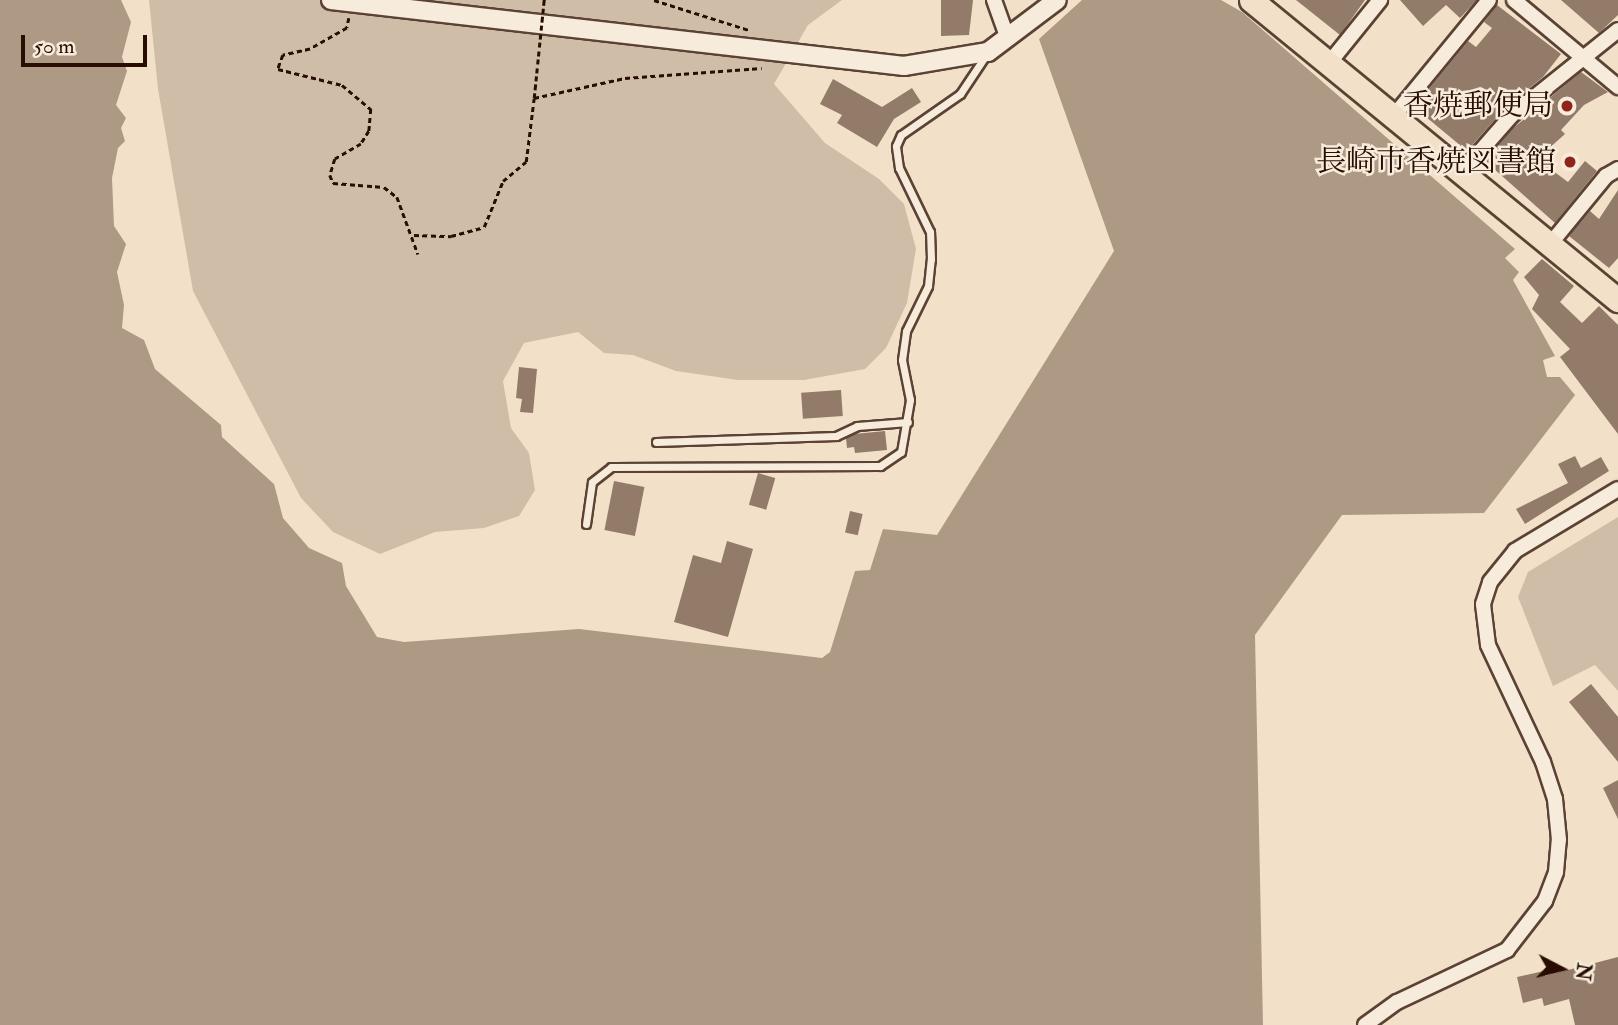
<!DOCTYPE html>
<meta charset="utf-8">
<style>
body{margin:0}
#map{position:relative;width:1618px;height:1025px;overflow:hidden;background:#f2e1c8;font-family:"IM FELL Double Pica","Noto Serif JP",serif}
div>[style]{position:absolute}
.green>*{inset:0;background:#d0bda7}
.water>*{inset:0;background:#ae9985}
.building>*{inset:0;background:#927b69;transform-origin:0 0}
.path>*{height:2.5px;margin-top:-1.25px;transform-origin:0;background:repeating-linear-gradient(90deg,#290d03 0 5px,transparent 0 8.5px)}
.roads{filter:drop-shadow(2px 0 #5b4234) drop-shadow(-2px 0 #5b4234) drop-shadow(0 2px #5b4234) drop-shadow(0 -2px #5b4234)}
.service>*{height:7px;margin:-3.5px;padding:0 3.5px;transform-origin:3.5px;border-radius:3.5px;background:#f7ecdb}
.minor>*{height:14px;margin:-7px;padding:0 7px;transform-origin:7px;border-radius:7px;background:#f7ecdb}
.tertiary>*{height:18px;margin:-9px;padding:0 9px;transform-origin:9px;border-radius:9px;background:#f7ecdb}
.primary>*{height:23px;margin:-11.5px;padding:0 11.5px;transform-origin:11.5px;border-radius:11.5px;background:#f2e1c8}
.path-bridge>*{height:2.5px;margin-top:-1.25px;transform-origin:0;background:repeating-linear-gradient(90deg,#290d03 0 5px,transparent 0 8.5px)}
.dots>*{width:19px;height:19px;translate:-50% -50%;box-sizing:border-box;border:4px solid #f7ecdb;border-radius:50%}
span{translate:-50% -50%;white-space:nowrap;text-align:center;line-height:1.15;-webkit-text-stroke:5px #f7ecdb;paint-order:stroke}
.poi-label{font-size:30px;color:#290d03}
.right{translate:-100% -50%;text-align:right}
.north{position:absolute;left:1527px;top:934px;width:70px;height:70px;-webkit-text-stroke:5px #f7ecdb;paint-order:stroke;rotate:97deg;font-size:19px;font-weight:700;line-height:28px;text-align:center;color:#290d03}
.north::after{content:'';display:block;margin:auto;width:24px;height:32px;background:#290d03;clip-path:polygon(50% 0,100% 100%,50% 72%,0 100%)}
.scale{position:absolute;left:21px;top:35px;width:126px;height:32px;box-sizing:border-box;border:4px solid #290d03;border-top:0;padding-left:9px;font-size:21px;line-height:24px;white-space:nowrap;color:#290d03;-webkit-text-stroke:5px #f7ecdb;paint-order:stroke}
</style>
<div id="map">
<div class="green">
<i style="clip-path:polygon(149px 0,842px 0,808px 25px,774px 84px,825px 143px,879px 179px,904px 204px,916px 249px,907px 303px,886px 348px,865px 369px,804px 380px,738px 380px,676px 371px,633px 355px,604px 353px,578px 332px,524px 343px,503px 381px,511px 428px,529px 453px,535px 490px,519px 516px,484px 528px,435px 532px,380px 554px,333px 532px,301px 498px,193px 291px,158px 89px)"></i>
<i style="clip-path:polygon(1618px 517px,1618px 691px,1595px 665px,1553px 686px,1518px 597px,1528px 572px)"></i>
</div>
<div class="water">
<i style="clip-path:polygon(0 0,121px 0,131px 22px,122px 57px,127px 71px,116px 105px,126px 118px,121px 128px,125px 141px,118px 148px,112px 178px,114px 226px,126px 244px,117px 272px,124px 305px,122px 328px,144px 340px,155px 369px,221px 425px,222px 437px,274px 484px,283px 518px,309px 548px,342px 563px,346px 586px,377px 637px,404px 642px,579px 629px,822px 658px,830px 652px,855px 571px,870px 570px,883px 529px,937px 535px,1114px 251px,1039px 39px,1082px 0,1221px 0,1242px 12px,1515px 249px,1505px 258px,1519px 272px,1513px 280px,1555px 356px,1543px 360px,1547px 377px,1560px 377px,1575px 395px,1484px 513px,1342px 515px,1255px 635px,1263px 1025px,0 1025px)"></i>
</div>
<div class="building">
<i style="clip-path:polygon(941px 0,973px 0,969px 35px,941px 36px)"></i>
<i style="clip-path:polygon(1296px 0,1365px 0,1340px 35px)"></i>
<i style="clip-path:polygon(1400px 0,1477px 0,1460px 18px,1446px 5px,1423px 26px)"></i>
<i style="clip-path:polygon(1561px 0,1618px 0,1618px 15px,1599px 33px)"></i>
<i style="clip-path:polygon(1497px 5px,1561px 54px,1543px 77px,1505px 108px,1467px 151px,1414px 107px,1468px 41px,1476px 47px,1492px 28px,1484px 22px)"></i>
<i style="clip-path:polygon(1581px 72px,1608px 92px,1584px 105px,1561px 130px,1565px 134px,1537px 159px,1568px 182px,1585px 161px,1597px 171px,1555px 223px,1485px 161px,1512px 129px)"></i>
<i style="clip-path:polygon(833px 79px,882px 107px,912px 88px,921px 102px,894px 119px,877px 147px,837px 123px,842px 115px,820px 104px)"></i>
<i style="clip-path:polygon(1618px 190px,1618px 258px,1609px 268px,1569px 236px,1590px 211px,1599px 219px)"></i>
<i style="clip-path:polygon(1542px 259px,1574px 286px,1560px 302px,1582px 323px,1599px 306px,1618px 325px,1618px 434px,1560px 357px,1570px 349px,1532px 309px,1539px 295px,1524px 277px)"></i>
<i style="clip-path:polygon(519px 367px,537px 369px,533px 413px,520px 412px,522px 399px,516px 398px)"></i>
<i style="left:841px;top:390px;width:26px;height:40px;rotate:86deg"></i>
<i style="clip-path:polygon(885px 431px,887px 450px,855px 453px,854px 447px,847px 448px,846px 438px,854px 434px)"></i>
<i style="clip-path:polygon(1575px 456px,1581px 468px,1601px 457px,1609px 471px,1525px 524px,1516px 509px,1568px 483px,1558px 464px)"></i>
<i style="left:758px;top:473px;width:18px;height:33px;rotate:16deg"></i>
<i style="left:614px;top:481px;width:31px;height:50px;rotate:11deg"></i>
<i style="left:850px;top:511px;width:13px;height:22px;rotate:13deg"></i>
<i style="clip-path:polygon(727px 541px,753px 549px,728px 637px,674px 622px,693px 555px,721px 563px)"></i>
<i style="clip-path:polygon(1591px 684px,1618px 717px,1618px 762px,1569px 702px)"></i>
<i style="clip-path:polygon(1618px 780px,1618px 819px,1603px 788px)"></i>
<i style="clip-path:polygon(1618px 957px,1618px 1025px,1575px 1025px,1569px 999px,1544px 1006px,1542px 998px,1523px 1003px,1517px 977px,1544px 971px,1545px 976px)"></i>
</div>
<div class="path">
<i style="left:654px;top:0;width:100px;rotate:17.5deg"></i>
<i style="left:349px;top:18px;width:10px;rotate:101deg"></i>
<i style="left:347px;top:28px;width:43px;rotate:150.4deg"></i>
<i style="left:310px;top:49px;width:28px;rotate:167deg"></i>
<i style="left:283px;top:55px;width:15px;rotate:110deg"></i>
<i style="left:278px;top:69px;width:66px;rotate:14deg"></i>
<i style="left:342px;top:85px;width:38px;rotate:40deg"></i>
<i style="left:371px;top:109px;width:22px;rotate:95deg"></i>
<i style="left:369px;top:131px;width:15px;rotate:122deg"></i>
<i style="left:361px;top:144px;width:30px;rotate:150deg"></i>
<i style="left:335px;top:159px;width:17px;rotate:107deg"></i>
<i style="left:330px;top:175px;width:9px;rotate:69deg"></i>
<i style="left:333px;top:183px;width:51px;rotate:4.5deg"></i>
<i style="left:384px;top:187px;width:16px;rotate:38deg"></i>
<i style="left:397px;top:197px;width:61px;rotate:69.8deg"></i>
<i style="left:414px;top:235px;width:37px;rotate:2deg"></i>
<i style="left:451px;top:236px;width:34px;rotate:-15deg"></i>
<i style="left:484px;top:227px;width:50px;rotate:-67.6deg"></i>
<i style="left:503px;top:181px;width:30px;rotate:-40deg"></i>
<i style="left:526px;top:162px;width:64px;rotate:-82.9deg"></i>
<i style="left:534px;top:98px;width:93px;rotate:-12.4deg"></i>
<i style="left:625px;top:78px;width:137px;rotate:-4.2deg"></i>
</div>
<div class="roads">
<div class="service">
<i style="left:656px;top:442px;width:180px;rotate:-1.9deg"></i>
<i style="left:836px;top:436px;width:23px;rotate:-25deg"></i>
<i style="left:857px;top:426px;width:51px;rotate:-4.5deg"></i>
<i style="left:586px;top:524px;width:42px;rotate:-81.9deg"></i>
<i style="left:592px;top:482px;width:24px;rotate:-38deg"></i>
<i style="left:611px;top:467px;width:269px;rotate:-0.2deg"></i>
<i style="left:880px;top:466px;width:25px;rotate:-34deg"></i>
<i style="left:901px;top:452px;width:53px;rotate:-80.2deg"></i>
<i style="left:910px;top:400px;width:41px;rotate:-101.3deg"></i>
<i style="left:902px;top:360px;width:29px;rotate:-82deg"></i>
<i style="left:906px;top:331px;width:50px;rotate:-63.9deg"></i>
<i style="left:928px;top:286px;width:27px;rotate:-84deg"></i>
<i style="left:931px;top:259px;width:27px;rotate:-92deg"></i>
<i style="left:930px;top:232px;width:71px;rotate:-115.8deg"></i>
<i style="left:899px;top:168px;width:22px;rotate:-98deg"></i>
<i style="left:896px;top:146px;width:12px;rotate:-66deg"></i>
<i style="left:901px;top:135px;width:72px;rotate:-34.8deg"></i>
<i style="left:960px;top:94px;width:47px;rotate:-56.3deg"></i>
</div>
<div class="minor">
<i style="left:994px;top:0;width:41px;rotate:70.3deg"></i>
<i style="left:1514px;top:0;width:136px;rotate:39.9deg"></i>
<i style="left:1330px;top:62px;width:80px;rotate:-51.1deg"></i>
<i style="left:1393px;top:117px;width:151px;rotate:-50.6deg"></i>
<i style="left:1462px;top:172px;width:76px;rotate:-48.7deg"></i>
<i style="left:1512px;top:115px;width:136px;rotate:-38.7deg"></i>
<i style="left:1551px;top:243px;width:87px;rotate:-50.6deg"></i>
<i style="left:1606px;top:176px;width:14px;rotate:-30deg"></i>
<i style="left:1365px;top:1025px;width:39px;rotate:-36deg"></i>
<i style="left:1397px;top:1002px;width:122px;rotate:-25.3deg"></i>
<i style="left:1507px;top:950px;width:62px;rotate:-52.2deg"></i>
<i style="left:1545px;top:901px;width:31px;rotate:-69deg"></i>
<i style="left:1556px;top:872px;width:32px;rotate:-85deg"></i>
<i style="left:1559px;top:840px;width:41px;rotate:-95.6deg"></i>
<i style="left:1555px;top:799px;width:39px;rotate:-108deg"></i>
<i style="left:1543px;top:762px;width:129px;rotate:-115.2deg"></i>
<i style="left:1488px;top:645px;width:41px;rotate:-97deg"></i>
<i style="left:1483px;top:604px;width:23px;rotate:-72deg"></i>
<i style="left:1490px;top:582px;width:40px;rotate:-51deg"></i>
<i style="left:1515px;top:551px;width:120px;rotate:-31deg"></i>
</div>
<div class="tertiary">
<i style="left:331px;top:0;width:577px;rotate:6.57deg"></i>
<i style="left:904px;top:66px;width:85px;rotate:-9.5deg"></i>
<i style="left:988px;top:52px;width:86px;rotate:-37deg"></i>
</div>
<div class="primary">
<i style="left:1251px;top:0;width:474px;rotate:39.3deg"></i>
</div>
</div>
<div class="path-bridge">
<i style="left:534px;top:98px;width:99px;rotate:-84.2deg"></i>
</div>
<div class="dots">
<i style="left:1567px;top:106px;background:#8f2418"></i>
<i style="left:1570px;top:162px;background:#8f2418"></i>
</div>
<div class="poi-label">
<span class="right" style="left:1553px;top:106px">香焼郵便局</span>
<span class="right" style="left:1556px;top:162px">長崎市香焼図書館</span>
</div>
<div class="north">N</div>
<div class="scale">50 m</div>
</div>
